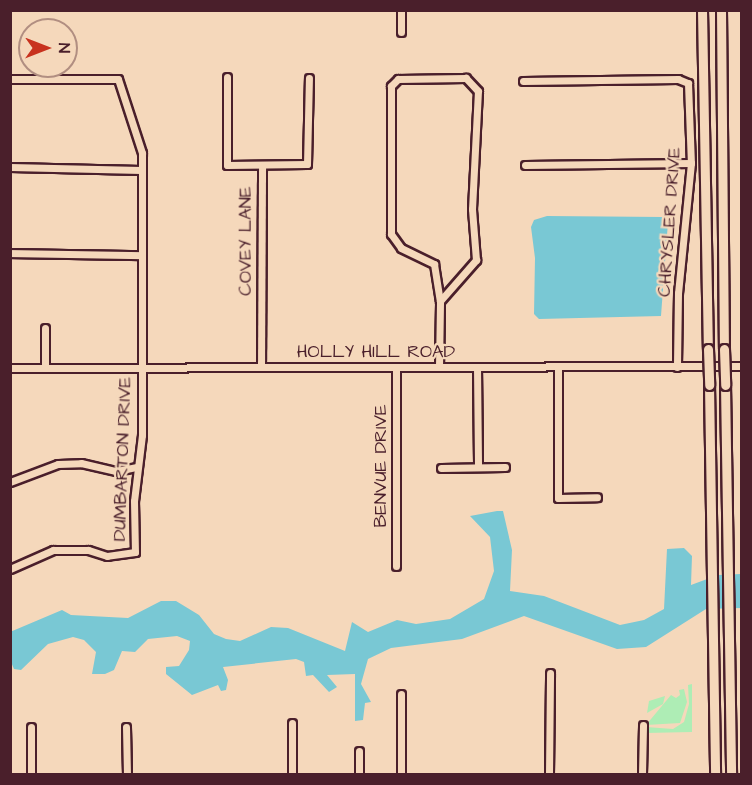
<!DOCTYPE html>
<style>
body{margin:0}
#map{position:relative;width:752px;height:785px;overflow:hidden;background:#f5d8bb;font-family:"Architects Daughter",sans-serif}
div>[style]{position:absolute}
.green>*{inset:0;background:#aeedb5}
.water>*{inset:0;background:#79c8d4}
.roads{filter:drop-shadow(2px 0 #4a1f2b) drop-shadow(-2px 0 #4a1f2b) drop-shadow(0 2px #4a1f2b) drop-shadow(0 -2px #4a1f2b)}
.minor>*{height:7px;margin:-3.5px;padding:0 3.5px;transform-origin:3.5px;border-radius:3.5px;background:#f5d8bb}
.highway>*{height:9px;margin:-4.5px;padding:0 4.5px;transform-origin:4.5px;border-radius:4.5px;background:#f5d8bb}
.bridges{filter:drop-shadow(2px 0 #4a1f2b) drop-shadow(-2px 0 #4a1f2b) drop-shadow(0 2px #4a1f2b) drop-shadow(0 -2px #4a1f2b)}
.highway-bridge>*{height:9px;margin:-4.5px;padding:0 4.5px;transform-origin:4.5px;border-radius:4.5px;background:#f5d8bb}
span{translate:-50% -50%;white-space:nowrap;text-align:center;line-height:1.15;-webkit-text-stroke:4.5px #f5d8bb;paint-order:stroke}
.street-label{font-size:18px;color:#4a1f2b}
.frame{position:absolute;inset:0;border:12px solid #4a1f2b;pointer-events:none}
.north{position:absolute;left:18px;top:18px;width:60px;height:60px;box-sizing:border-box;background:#f5d8bb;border:2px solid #b18e81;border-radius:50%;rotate:90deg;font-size:16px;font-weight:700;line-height:24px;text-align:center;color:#4a1f2b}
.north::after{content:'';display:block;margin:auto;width:21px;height:27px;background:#c8321e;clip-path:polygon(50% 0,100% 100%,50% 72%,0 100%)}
</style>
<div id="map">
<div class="green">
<i style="clip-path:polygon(692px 684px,692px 732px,646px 733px,646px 727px,673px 729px,684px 722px,689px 704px,688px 685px)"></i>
<i style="clip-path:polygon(684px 689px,687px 702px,680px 723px,646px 725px,671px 695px,676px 698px,680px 695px,679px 690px)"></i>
<i style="clip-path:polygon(665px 696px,663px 704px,647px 713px,649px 701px)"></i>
</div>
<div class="water">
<i style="clip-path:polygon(547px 216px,663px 217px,668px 222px,661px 316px,539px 319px,534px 314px,535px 258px,531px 227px,534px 220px)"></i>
<i style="clip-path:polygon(497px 511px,503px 511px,512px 550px,510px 591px,544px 596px,620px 625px,644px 620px,664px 609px,667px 549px,684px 548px,692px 556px,691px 585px,718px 575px,741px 574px,741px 608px,706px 609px,646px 647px,617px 649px,524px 616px,462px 639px,391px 648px,368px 659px,361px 684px,371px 702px,365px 703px,363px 720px,355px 721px,355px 674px,327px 675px,337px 687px,329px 692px,313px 675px,306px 676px,304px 662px,296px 659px,223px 667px,228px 680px,226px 690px,221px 691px,218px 685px,192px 695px,166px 674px,166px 667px,179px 666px,189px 650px,190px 641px,177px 636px,148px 639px,135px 652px,122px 651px,114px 670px,105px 674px,92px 674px,96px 652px,84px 640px,73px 637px,48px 644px,21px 670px,14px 669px,11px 662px,10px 632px,62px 610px,71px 615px,128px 618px,161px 601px,176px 601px,199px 615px,214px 634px,226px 639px,240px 641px,271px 627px,288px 628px,345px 651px,352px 622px,368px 632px,397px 620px,416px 624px,450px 619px,484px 599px,494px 571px,490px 537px,470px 516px)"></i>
</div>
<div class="roads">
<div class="minor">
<i style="left:401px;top:32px;width:22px;rotate:-90deg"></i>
<i style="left:227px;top:77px;width:88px;rotate:90deg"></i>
<i style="left:227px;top:165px;width:80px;rotate:-0.7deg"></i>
<i style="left:307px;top:164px;width:86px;rotate:-88.7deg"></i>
<i style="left:10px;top:79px;width:108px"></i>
<i style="left:118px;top:79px;width:78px;rotate:72deg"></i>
<i style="left:142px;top:153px;width:282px;rotate:90deg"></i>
<i style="left:142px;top:435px;width:66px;rotate:96.9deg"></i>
<i style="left:134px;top:501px;width:51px;rotate:88.9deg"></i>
<i style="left:135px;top:552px;width:28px;rotate:172deg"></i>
<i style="left:107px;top:556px;width:20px;rotate:-162deg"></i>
<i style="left:88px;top:550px;width:35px;rotate:180deg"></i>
<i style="left:53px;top:550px;width:47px;rotate:156.2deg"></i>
<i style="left:523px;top:81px;width:155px;rotate:-0.7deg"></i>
<i style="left:678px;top:79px;width:11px;rotate:22deg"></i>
<i style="left:688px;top:83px;width:80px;rotate:87.9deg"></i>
<i style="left:691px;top:163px;width:131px;rotate:95.7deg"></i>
<i style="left:678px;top:293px;width:74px;rotate:90.8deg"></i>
<i style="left:525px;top:165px;width:166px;rotate:-0.7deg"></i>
<i style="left:10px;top:167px;width:131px;rotate:1.3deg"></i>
<i style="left:10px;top:253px;width:132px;rotate:0.9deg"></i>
<i style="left:261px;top:367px;width:202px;rotate:-89.7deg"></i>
<i style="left:396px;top:367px;width:199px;rotate:90deg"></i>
<i style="left:439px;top:367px;width:66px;rotate:-89.1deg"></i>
<i style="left:440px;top:301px;width:55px;rotate:-48.7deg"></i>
<i style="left:476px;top:260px;width:51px;rotate:-94.5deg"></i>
<i style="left:472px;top:209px;width:118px;rotate:-87.1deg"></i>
<i style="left:478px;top:91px;width:18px;rotate:-133deg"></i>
<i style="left:466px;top:78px;width:68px;rotate:179.2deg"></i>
<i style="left:398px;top:79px;width:10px;rotate:135deg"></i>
<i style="left:391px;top:86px;width:148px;rotate:90deg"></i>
<i style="left:391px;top:234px;width:17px;rotate:54deg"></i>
<i style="left:401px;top:248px;width:37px;rotate:26deg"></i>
<i style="left:434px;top:264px;width:37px;rotate:81deg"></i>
<i style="left:477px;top:367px;width:100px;rotate:89.4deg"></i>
<i style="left:558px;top:367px;width:131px;rotate:90deg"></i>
<i style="left:558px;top:498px;width:39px;rotate:-1deg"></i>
<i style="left:10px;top:368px;width:732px;rotate:-0.16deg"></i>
<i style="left:45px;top:368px;width:40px;rotate:-90deg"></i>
<i style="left:441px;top:468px;width:64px;rotate:-0.9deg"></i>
<i style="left:10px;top:482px;width:51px;rotate:-20.6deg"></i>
<i style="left:58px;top:464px;width:23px;rotate:-2deg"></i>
<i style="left:81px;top:463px;width:37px;rotate:13deg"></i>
<i style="left:117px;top:471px;width:19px;rotate:-12deg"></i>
<i style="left:401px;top:694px;width:80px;rotate:90deg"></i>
<i style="left:31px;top:727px;width:47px;rotate:90deg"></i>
<i style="left:126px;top:727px;width:47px;rotate:88.8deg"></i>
<i style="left:359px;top:751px;width:23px;rotate:90deg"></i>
<i style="left:292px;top:774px;width:51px;rotate:-90deg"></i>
<i style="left:549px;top:774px;width:101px;rotate:-89.4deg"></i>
<i style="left:642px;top:774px;width:49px;rotate:-88.8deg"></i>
</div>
<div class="highway">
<i style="left:702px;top:10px;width:339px;rotate:89deg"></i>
<i style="left:721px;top:10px;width:339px;rotate:89.5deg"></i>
<i style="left:709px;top:385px;width:389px;rotate:89.1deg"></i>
<i style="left:725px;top:385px;width:389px;rotate:89.1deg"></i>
</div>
</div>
<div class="bridges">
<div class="highway-bridge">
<i style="left:708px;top:349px;width:36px;rotate:88deg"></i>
<i style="left:724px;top:349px;width:36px;rotate:88deg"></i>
</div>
</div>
<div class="street-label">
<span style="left:670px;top:222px;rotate:-86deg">CHRYSLER DRIVE</span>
<span style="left:246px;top:241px;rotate:-90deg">COVEY LANE</span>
<span style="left:376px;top:352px">HOLLY HILL ROAD</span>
<span style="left:123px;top:459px;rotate:-88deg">DUMBARTON DRIVE</span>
<span style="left:381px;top:466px;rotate:-90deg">BENVUE DRIVE</span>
</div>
<div class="frame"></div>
<div class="north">N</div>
</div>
